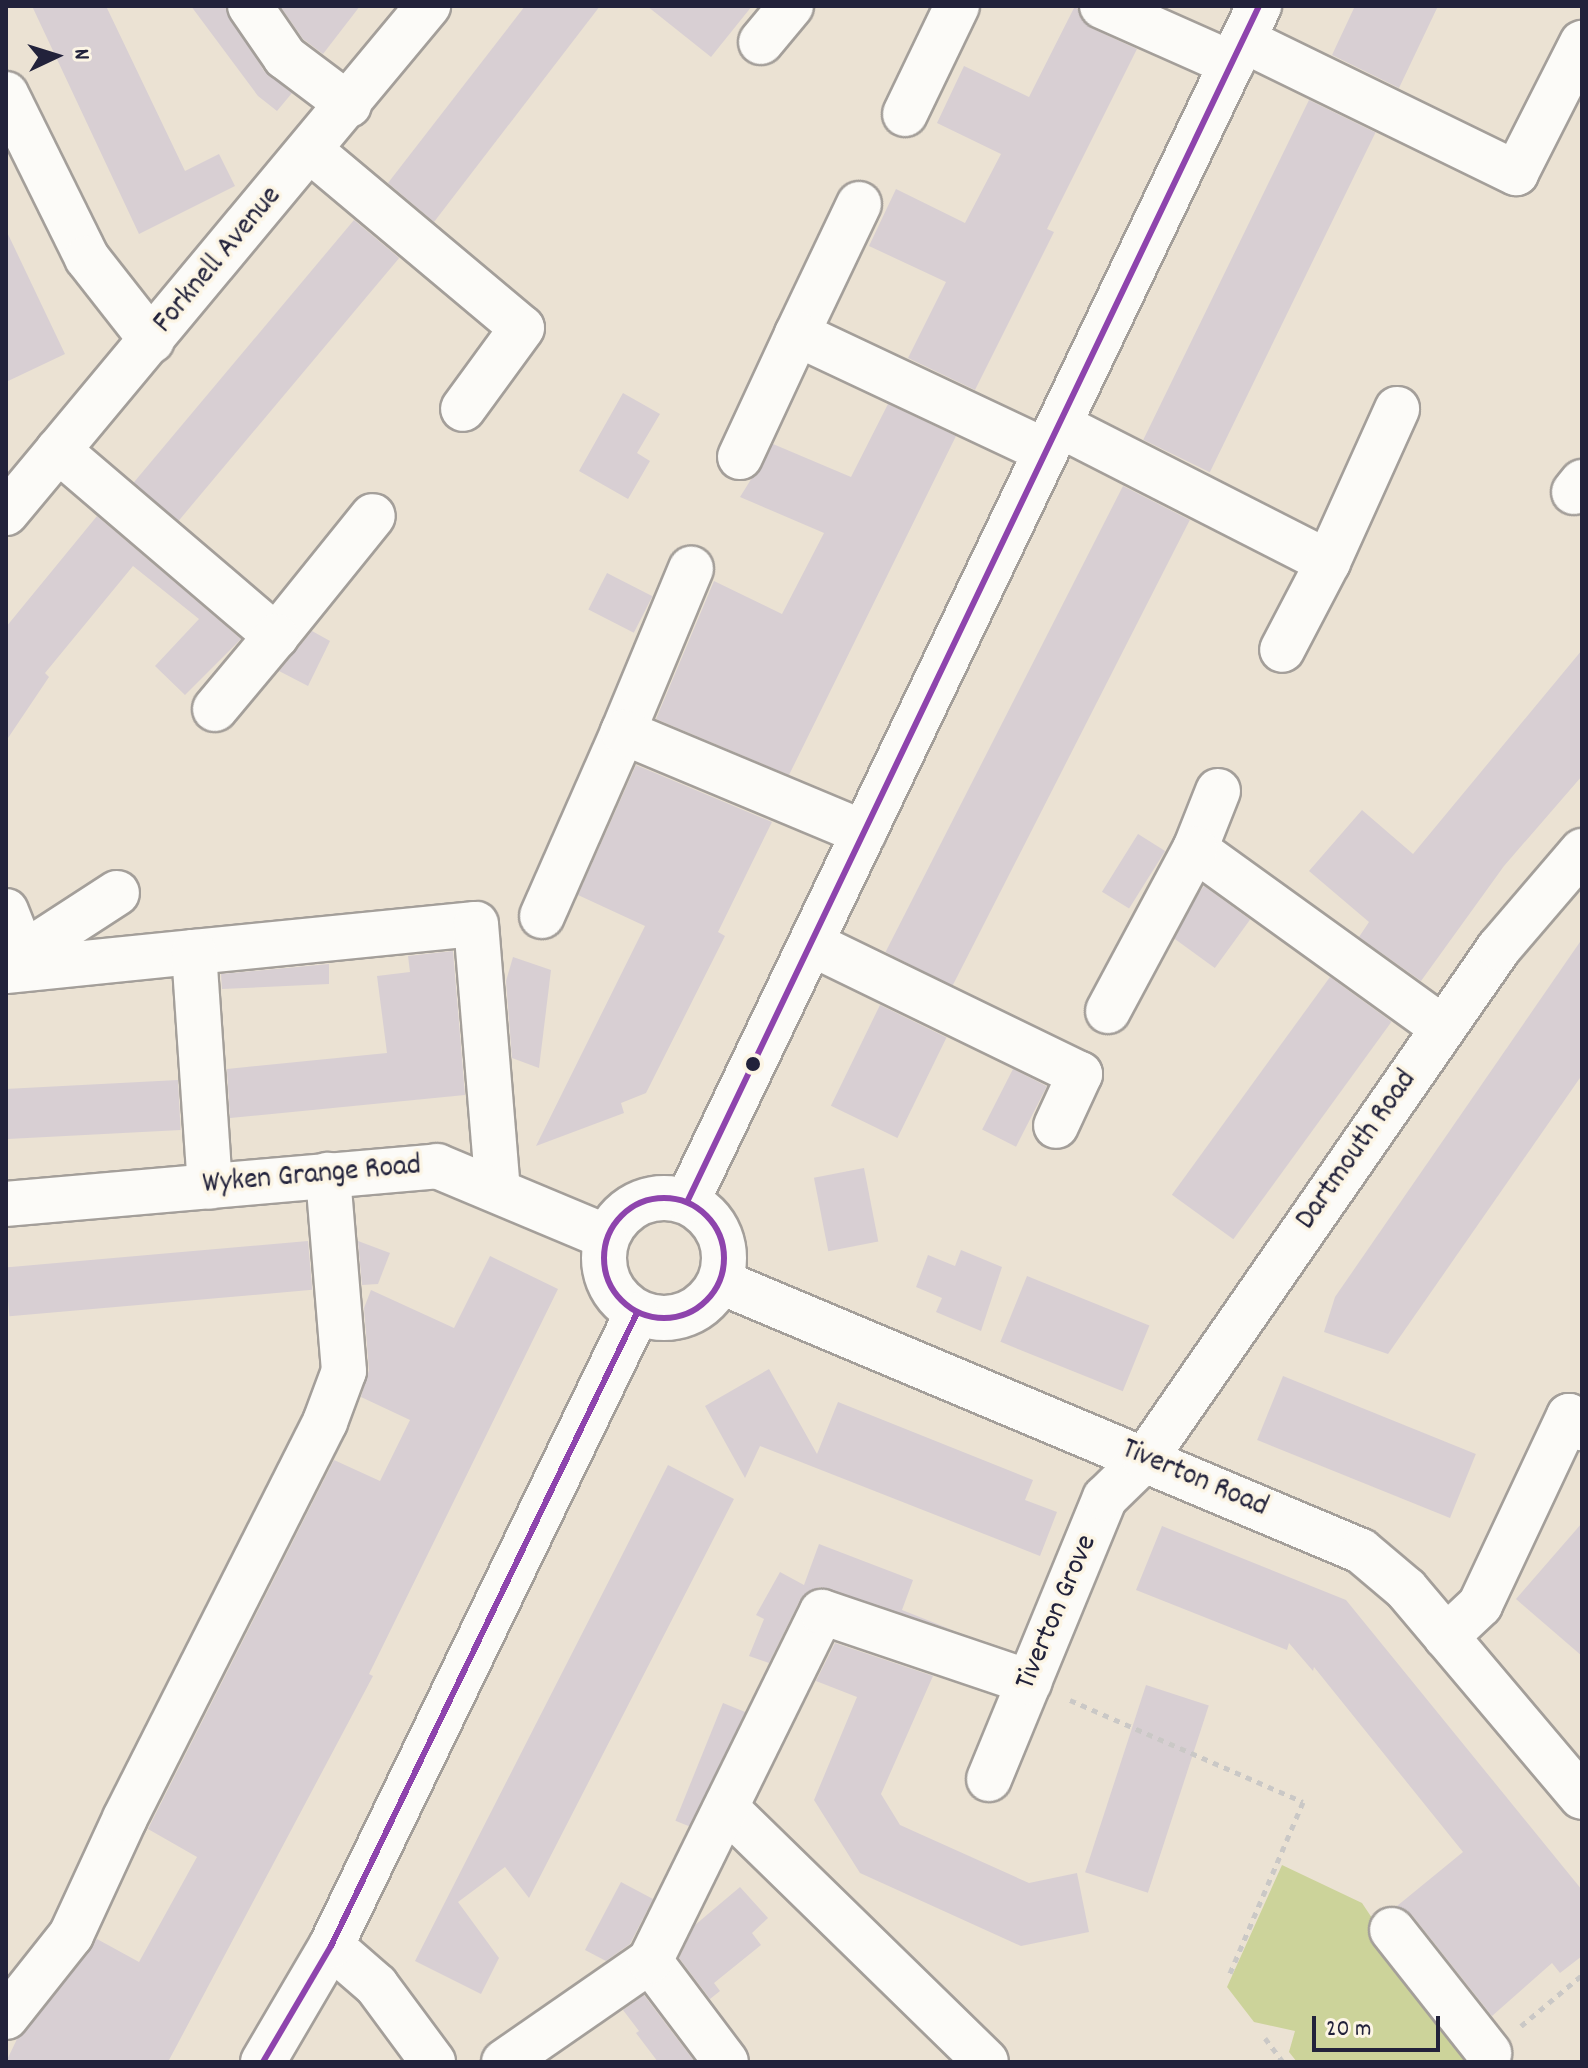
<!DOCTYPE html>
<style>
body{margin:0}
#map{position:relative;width:1588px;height:2068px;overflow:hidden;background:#ebe2d3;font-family:Dekko,sans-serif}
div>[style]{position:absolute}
.green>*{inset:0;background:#ccd39a}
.building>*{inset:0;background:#d8cfd3;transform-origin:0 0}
.path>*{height:5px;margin-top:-2.5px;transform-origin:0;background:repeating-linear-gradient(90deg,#cac8c6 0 6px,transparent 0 12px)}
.roads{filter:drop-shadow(2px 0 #a49f9a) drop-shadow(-2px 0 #a49f9a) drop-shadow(0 2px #a49f9a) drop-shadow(0 -2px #a49f9a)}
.minor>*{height:44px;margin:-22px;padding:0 22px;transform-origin:22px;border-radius:22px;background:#fcfbf8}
.minor>.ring{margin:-22px;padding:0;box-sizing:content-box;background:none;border:44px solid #fcfbf8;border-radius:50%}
.bus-1>*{height:6px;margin:-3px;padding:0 3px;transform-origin:3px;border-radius:3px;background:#8e44ad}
.bus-1>.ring{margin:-3px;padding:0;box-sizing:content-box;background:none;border:6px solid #8e44ad;border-radius:50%}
.dots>*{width:22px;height:22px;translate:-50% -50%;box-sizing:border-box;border:4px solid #fcf5e5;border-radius:50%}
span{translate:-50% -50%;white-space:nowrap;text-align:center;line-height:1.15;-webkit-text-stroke:7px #fcf5e5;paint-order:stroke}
.street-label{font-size:30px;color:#22223b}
.frame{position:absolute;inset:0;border:8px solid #22223b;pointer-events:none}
.north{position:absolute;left:16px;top:16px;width:80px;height:80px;-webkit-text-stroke:6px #fcf5e5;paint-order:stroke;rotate:86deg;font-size:22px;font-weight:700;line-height:32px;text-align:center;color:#22223b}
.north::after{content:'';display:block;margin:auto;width:28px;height:36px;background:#22223b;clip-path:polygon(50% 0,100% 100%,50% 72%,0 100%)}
.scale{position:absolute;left:1312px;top:2016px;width:128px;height:36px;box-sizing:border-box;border:4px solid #22223b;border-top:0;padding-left:10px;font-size:24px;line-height:28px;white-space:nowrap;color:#22223b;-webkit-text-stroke:6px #fcf5e5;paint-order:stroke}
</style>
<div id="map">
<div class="green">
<i style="clip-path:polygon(1282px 1865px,1362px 1903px,1468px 2062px,1297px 2062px,1289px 2052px,1295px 2031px,1254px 2022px,1227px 1987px)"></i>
</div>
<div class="building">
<i style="clip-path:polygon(32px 6px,106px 6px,185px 171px,219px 154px,235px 186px,139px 234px)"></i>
<i style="clip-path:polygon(191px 6px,225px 6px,264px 71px,292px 93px,277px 111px,258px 96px)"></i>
<i style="clip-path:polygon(280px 6px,360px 6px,323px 54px,303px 39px)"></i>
<i style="clip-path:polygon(525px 6px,600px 6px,434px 222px,388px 183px)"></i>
<i style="clip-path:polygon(647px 6px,752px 6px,711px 57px)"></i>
<i style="clip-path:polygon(1075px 6px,1091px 28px,1137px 49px,1047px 229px,1054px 232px,975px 390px,908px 358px,946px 282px,869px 246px,896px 189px,965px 223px,1001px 154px,937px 123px,964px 66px,1029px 97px)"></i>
<i style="clip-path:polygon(1355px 6px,1438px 6px,1399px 88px,1332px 55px)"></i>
<i style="left:1309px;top:100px;width:74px;height:378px;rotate:26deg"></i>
<i style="left:354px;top:220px;width:59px;height:343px;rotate:40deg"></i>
<i style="clip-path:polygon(6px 230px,65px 354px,6px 382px)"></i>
<i style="clip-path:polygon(623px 393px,660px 414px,637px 453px,650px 461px,628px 499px,579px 471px)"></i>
<i style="clip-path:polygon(888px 404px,956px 436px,789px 775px,656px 719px,714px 581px,782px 614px,824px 533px,740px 497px,773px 444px,851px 477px)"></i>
<i style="left:1123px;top:486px;width:75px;height:523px;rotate:27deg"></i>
<i style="clip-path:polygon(97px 516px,241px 639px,185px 695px,155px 666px,199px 619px,133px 566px,45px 673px,49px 677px,6px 741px,6px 627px)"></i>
<i style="left:607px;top:573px;width:51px;height:41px;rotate:27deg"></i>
<i style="clip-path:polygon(312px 631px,330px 641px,308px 686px,279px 671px)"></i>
<i style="clip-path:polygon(1582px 650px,1582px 776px,1504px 866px,1421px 981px,1359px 937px,1369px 922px,1309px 871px,1362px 810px,1413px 854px)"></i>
<i style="clip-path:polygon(636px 765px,772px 822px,718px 932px,725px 936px,646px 1093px,621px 1103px,624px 1113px,536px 1146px,645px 926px,578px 895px)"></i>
<i style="left:1138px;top:834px;width:32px;height:68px;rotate:32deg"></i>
<i style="left:1204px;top:886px;width:57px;height:60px;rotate:36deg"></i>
<i style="clip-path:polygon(1582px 939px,1582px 1075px,1388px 1354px,1324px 1332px,1335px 1297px)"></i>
<i style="clip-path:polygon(453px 951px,465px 1095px,230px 1118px,227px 1069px,387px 1053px,377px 976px,410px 972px,408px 956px)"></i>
<i style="clip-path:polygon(513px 957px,551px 970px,539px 1068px,512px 1058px,506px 981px)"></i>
<i style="clip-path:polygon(329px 964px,329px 984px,222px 989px,221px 974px)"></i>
<i style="left:1330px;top:977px;width:76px;height:269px;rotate:36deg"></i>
<i style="left:880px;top:1005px;width:74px;height:112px;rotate:26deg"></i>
<i style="left:1013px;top:1069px;width:38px;height:68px;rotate:27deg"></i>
<i style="left:178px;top:1080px;width:50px;height:173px;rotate:87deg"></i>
<i style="left:864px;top:1168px;width:75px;height:51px;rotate:79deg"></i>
<i style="left:308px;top:1241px;width:49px;height:304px;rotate:85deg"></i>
<i style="clip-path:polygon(358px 1241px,390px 1253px,378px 1284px,362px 1285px)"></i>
<i style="clip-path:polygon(961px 1250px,1002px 1267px,981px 1331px,936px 1312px,942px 1298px,916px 1287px,928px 1255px,955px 1266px)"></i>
<i style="clip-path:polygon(490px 1256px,558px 1289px,369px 1674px,373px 1676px,168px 2062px,6px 2062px,17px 2039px,97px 1939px,139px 1962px,197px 1857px,148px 1829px,334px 1460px,380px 1481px,410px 1420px,361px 1397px,369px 1370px,364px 1308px,371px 1290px,454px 1328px)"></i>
<i style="left:1027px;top:1276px;width:132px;height:71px;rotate:22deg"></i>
<i style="clip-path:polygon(769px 1369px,817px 1454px,838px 1402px,1033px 1480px,1025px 1500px,1057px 1512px,1040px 1556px,760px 1446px,745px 1478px,705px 1406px)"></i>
<i style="left:1283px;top:1376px;width:208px;height:69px;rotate:22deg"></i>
<i style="clip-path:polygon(668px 1465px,734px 1499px,529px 1898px,505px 1867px,458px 1902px,499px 1958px,481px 1994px,415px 1961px)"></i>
<i style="clip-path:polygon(1582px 1523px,1582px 1656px,1516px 1599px)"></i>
<i style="clip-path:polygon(1162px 1526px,1346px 1600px,1582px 1890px,1582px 1956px,1560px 1973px,1552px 1963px,1492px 2016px,1412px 1915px,1397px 1906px,1463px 1852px,1314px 1667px,1313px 1671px,1289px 1643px,1287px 1650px,1136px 1590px)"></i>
<i style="clip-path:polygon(819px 1544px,913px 1580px,902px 1610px,955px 1631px,819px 1587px,800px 1600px,769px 1663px,749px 1656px,764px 1619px,756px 1615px,780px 1572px,804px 1585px)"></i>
<i style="clip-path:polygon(835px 1643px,933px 1676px,881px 1794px,900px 1825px,1029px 1883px,1077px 1873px,1089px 1932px,1021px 1946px,860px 1873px,814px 1800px,857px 1697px,816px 1681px)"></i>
<i style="left:1146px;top:1685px;width:66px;height:197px;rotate:18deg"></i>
<i style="left:723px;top:1703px;width:24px;height:127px;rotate:22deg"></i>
<i style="clip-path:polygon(621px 1882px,653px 1899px,630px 1944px,606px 1961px,585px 1950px)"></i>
<i style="clip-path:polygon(740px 1887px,768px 1918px,752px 1933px,761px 1945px,714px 1983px,720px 1991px,710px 1999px,679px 1958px,695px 1925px)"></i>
<i style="clip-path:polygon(644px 1995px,695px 2062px,658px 2062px,636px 2033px,639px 2031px,623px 2010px)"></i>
</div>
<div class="path">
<i style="left:1070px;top:1700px;width:254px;rotate:23.6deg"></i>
<i style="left:1303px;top:1802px;width:191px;rotate:113.1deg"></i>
<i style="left:1521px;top:2026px;width:80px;rotate:-39.9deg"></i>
<i style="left:1265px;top:2038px;width:30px;rotate:53deg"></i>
</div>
<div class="roads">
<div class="minor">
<i style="left:250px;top:6px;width:62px;rotate:55.5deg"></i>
<i style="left:285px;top:57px;width:80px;rotate:36.9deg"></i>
<i style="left:1102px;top:6px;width:142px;rotate:24deg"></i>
<i style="left:1243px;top:40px;width:304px;rotate:26deg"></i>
<i style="left:1516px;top:173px;width:146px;rotate:-63.1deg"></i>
<i style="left:761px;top:42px;width:47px;rotate:-50.2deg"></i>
<i style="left:6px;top:94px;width:183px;rotate:63.7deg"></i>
<i style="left:87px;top:258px;width:105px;rotate:51.9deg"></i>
<i style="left:905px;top:114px;width:120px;rotate:-64.3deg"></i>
<i style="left:311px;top:151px;width:275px;rotate:40deg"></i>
<i style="left:522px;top:328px;width:100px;rotate:126.1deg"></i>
<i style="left:797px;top:334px;width:144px;rotate:-64.5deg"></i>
<i style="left:1059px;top:425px;width:302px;rotate:27deg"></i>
<i style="left:1328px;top:562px;width:99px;rotate:117.6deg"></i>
<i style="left:58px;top:450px;width:287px;rotate:40.5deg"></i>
<i style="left:276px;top:636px;width:154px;rotate:-51.1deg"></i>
<i style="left:740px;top:457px;width:136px;rotate:-65.1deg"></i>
<i style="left:797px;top:334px;width:275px;rotate:25.2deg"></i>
<i style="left:1574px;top:492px;width:13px;rotate:-51deg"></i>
<i style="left:6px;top:513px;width:660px;rotate:-50.23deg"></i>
<i style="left:1328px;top:562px;width:168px;rotate:-65.7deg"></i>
<i style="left:215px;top:709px;width:95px;rotate:-50.1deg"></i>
<i style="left:623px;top:732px;width:177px;rotate:-67.4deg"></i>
<i style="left:1218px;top:791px;width:62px;rotate:111.6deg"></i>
<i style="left:1195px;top:849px;width:306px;rotate:35.8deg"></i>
<i style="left:6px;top:911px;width:46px;rotate:68.4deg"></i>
<i style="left:23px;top:954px;width:112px;rotate:-33deg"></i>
<i style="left:542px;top:916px;width:201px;rotate:-66.2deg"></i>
<i style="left:623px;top:732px;width:261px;rotate:22.7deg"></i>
<i style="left:812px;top:944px;width:298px;rotate:25.9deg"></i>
<i style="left:1080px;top:1074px;width:57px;rotate:114.8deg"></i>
<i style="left:194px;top:952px;width:283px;rotate:-5.7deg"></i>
<i style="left:476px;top:924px;width:266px;rotate:85.3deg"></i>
<i style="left:6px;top:971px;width:189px;rotate:-5.8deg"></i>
<i style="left:194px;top:952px;width:235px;rotate:86.1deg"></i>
<i style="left:1108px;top:1011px;width:184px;rotate:-61.8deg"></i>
<i class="ring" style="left:604px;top:1198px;width:76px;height:76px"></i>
<i style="left:688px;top:1200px;width:1324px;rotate:-64.44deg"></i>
<i style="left:6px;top:1204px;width:433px;rotate:-5deg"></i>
<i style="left:437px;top:1166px;width:181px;rotate:22.7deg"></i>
<i style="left:721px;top:1282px;width:694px;rotate:22.8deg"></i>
<i style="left:1361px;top:1551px;width:59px;rotate:40.2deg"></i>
<i style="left:1406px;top:1589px;width:272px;rotate:49.8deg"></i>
<i style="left:1446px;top:1637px;width:47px;rotate:-43.3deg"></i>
<i style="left:1480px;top:1605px;width:209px;rotate:-64.8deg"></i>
<i style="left:1569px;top:1416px;width:18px;rotate:43deg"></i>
<i style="left:989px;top:1779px;width:304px;rotate:-67.6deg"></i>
<i style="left:1105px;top:1498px;width:56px;rotate:-44.3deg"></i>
<i style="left:1145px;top:1459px;width:622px;rotate:-55.29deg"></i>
<i style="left:1499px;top:948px;width:128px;rotate:-49.4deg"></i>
<i style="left:726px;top:1808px;width:363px;rotate:44.3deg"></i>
<i style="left:1392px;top:1930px;width:157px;rotate:51.7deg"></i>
<i style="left:331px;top:1946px;width:60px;rotate:40.9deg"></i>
<i style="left:376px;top:1985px;width:96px;rotate:53.5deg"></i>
<i style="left:650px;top:1961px;width:126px;rotate:53deg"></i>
<i style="left:6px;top:2017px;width:105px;rotate:-51.6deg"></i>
<i style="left:71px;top:1935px;width:129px;rotate:-65.2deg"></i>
<i style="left:125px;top:1818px;width:444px;rotate:-63.2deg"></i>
<i style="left:325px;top:1422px;width:54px;rotate:-69.6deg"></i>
<i style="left:344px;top:1371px;width:197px;rotate:-94.7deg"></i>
<i style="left:263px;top:2062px;width:134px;rotate:-59.6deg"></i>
<i style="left:331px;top:1946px;width:701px;rotate:-64.2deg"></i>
<i style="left:504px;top:2062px;width:178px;rotate:-34.7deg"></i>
<i style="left:650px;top:1961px;width:389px;rotate:-63.8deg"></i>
<i style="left:822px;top:1612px;width:219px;rotate:18.7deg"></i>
</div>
</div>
<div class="bus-1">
<i class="ring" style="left:604px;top:1198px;width:114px;height:114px"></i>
<i style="left:688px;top:1200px;width:1324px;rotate:-64.44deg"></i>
<i style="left:263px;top:2062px;width:134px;rotate:-59.6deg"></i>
<i style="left:331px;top:1946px;width:701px;rotate:-64.2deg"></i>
</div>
<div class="dots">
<i style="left:753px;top:1064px;background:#22223b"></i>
</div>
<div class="street-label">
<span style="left:219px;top:261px;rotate:-50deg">Forknell Avenue</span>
<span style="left:1358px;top:1151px;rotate:-55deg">Dartmouth Road</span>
<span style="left:312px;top:1177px;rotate:-5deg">Wyken Grange Road</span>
<span style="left:1194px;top:1480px;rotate:23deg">Tiverton Road</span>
<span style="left:1058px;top:1613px;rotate:-67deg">Tiverton Grove</span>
</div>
<div class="frame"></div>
<div class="north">N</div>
<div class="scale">20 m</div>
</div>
